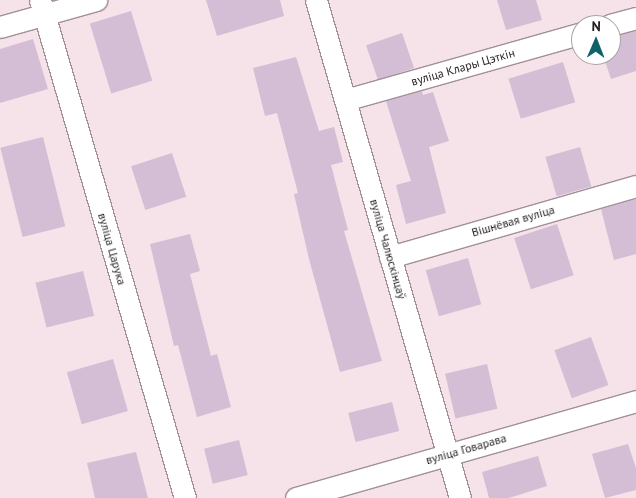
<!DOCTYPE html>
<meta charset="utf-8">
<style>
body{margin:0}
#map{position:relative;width:636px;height:498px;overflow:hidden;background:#f6e2e9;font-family:"PT Sans",sans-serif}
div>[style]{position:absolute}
.building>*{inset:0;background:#d3bed5;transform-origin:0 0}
.roads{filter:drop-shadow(1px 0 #a29097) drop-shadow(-1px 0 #a29097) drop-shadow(0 1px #a29097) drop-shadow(0 -1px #a29097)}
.minor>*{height:21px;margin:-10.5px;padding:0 10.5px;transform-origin:10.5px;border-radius:10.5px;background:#fff}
span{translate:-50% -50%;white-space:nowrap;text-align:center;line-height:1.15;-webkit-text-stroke:4.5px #fff;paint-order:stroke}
.street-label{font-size:12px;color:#231c1f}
.north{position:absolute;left:571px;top:15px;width:50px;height:50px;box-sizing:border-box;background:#fff;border:1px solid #a7a4a5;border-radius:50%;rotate:1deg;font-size:14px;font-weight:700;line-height:20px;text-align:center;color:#231c1f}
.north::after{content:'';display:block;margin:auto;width:18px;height:22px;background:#116169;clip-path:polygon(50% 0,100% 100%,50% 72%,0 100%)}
</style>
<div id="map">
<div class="building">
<i style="clip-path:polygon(206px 0,280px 0,284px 16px,217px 36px)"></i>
<i style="clip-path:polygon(497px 0,536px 0,542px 20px,506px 30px)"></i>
<i style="left:131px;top:11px;width:73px;height:43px;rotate:73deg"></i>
<i style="clip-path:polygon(636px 31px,636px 71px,611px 79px,603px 55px,611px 55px,611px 37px)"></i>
<i style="left:402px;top:33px;width:37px;height:38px;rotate:71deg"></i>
<i style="clip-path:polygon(33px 39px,48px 89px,0 103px,0 49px)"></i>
<i style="clip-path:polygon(296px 57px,319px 131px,334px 127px,343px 162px,331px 165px,348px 230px,344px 231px,382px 361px,340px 372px,309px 259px,294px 194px,298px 193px,277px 113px,265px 116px,253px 68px)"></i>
<i style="left:563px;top:62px;width:42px;height:57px;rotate:73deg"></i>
<i style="clip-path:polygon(422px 91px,423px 95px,433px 92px,449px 141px,429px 147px,446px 213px,406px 224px,396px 185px,411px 181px,386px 101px)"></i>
<i style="left:43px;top:137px;width:92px;height:44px;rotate:76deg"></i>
<i style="left:580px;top:147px;width:41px;height:36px;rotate:74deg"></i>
<i style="left:172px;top:153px;width:46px;height:43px;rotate:72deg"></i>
<i style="clip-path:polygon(636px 199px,636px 254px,614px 260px,601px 209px)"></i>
<i style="left:557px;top:224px;width:54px;height:45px;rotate:72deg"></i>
<i style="clip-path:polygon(190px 234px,200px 271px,190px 274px,211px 356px,217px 354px,231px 407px,197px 417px,178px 345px,174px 346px,150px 244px)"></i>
<i style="left:468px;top:258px;width:48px;height:44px;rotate:74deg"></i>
<i style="left:83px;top:271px;width:46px;height:49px;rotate:76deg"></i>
<i style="left:591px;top:337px;width:51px;height:39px;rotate:70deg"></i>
<i style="left:113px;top:359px;width:54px;height:48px;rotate:74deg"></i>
<i style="left:487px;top:364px;width:46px;height:43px;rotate:77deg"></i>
<i style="left:392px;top:402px;width:30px;height:45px;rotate:76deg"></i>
<i style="left:239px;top:440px;width:36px;height:36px;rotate:76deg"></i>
<i style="clip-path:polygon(628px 444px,636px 468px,636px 490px,605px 498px,592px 454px)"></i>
<i style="clip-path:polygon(136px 452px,148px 498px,95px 498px,87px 463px)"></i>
<i style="clip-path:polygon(538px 456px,547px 486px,509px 498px,489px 498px,482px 472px)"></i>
</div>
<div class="roads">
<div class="minor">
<i style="left:40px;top:0;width:519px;rotate:73.77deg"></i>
<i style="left:316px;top:0;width:518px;rotate:73.87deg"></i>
<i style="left:610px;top:25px;width:27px;rotate:-15deg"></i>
<i style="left:0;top:27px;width:100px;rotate:-15.7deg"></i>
<i style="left:345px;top:100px;width:245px;rotate:-15.8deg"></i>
<i style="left:390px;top:257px;width:256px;rotate:-16.1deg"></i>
<i style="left:296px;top:498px;width:354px;rotate:-15.9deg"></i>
</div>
</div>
<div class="street-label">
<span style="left:463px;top:67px;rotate:-16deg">вуліца Клары Цэткін</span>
<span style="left:513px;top:221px;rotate:-16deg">Вішнёвая вуліца</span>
<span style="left:112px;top:249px;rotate:74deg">вуліца Царука</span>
<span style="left:388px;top:249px;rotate:74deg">вуліца Чалюскінцаў</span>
<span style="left:466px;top:449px;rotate:-16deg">вуліца Говарава</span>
</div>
<div class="north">N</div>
</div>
